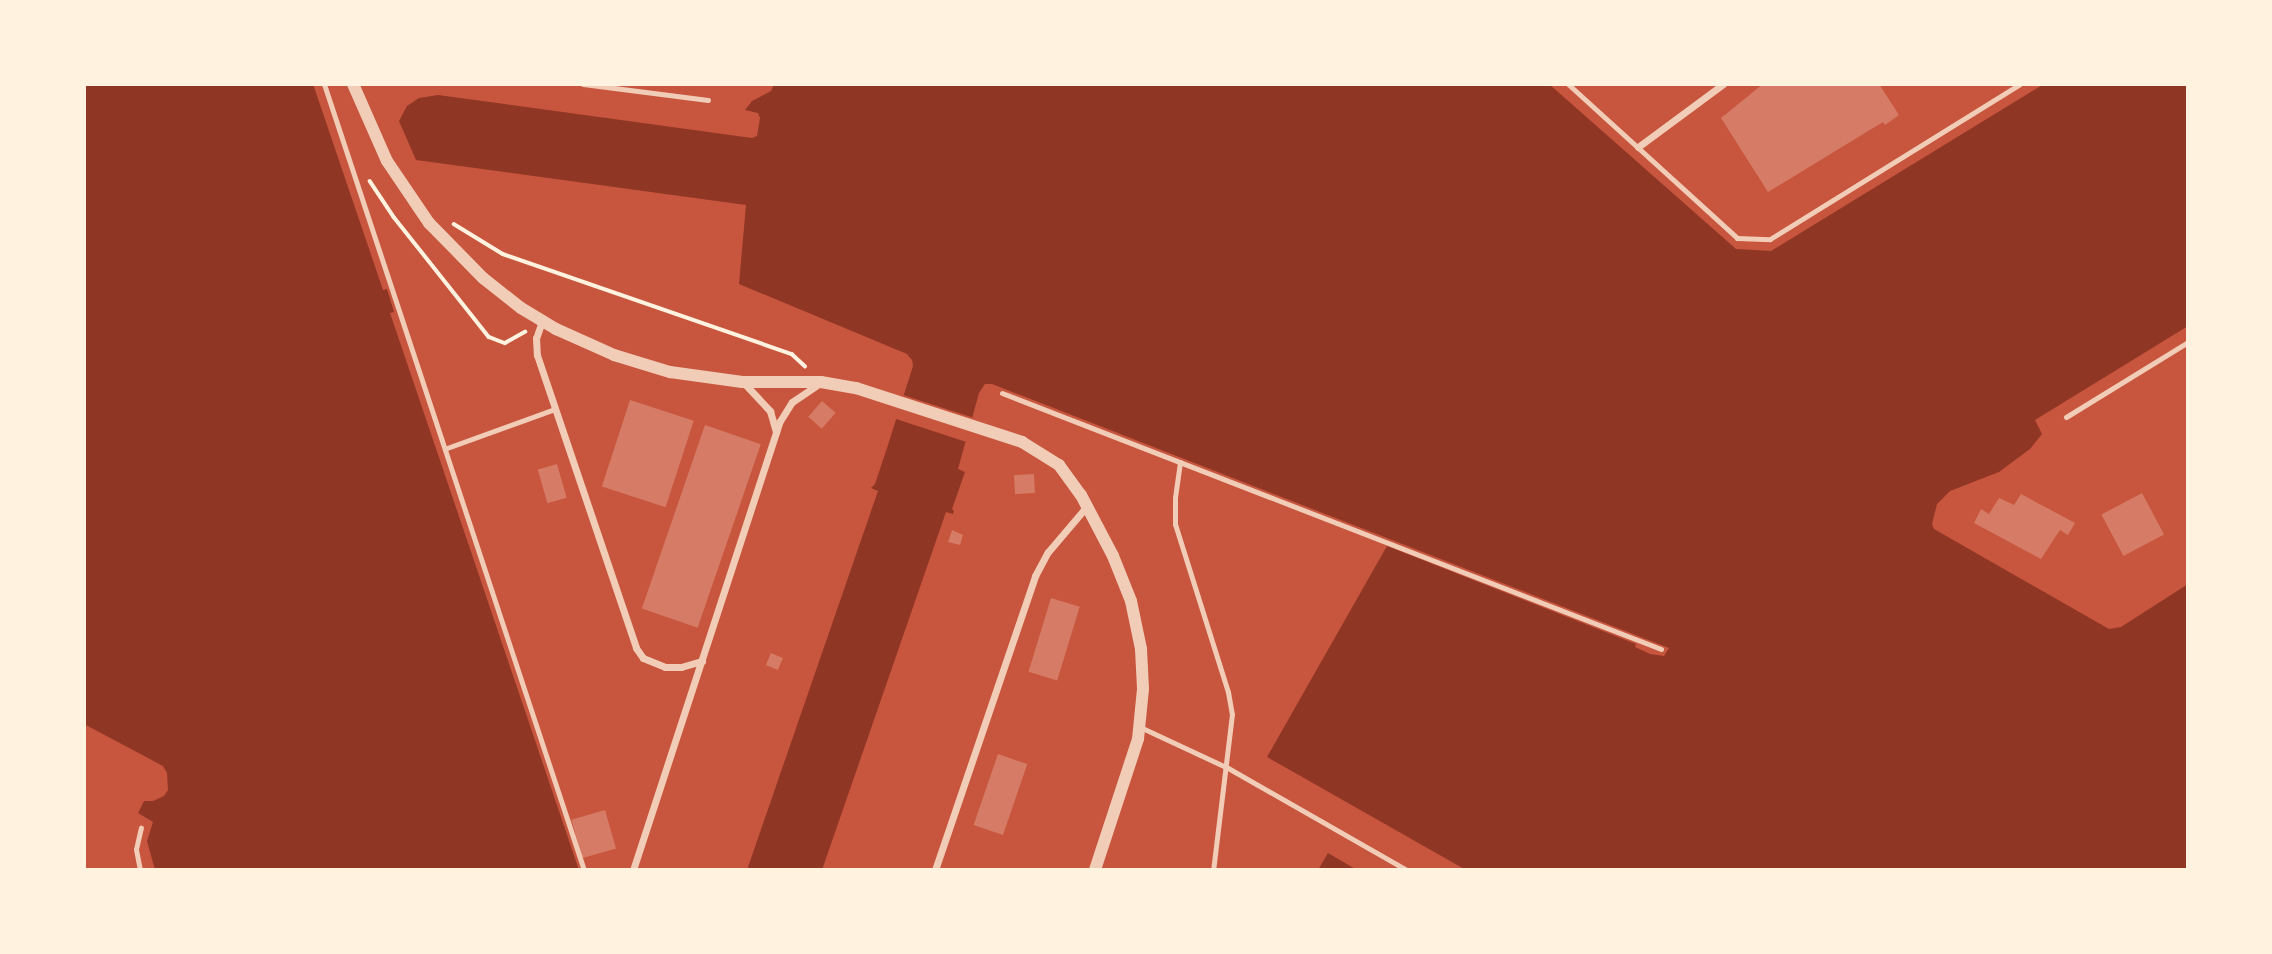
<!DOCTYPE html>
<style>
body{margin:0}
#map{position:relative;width:2272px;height:954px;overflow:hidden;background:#c8553d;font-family:Commissioner,sans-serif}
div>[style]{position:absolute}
.water>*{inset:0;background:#8f3625}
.pier>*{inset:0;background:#c8553d;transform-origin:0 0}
.building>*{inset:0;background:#d67c66;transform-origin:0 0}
.path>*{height:3.5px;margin:-1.75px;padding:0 1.75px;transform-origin:1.75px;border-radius:1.75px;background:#fff3e0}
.service>*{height:5px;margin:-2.5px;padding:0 2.5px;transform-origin:2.5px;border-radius:2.5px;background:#f1ccb7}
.minor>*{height:7px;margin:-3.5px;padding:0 3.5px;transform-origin:3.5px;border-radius:3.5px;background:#f1ccb7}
.tertiary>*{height:12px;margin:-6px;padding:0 6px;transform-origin:6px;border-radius:6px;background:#f1ccb7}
span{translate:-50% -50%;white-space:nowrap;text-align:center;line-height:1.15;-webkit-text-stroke:6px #fff3e0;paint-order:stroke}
.frame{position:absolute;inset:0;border:86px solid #fff3e0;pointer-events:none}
</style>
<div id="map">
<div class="water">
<i style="clip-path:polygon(84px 84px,313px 84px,383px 290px,387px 289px,394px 312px,390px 313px,579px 870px,155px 870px,147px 841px,153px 822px,138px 813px,144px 801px,153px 801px,164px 796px,168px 790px,167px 773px,163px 766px,84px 724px)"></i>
<i style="clip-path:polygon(774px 84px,1549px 84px,1736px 249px,1771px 251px,2044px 84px,2188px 84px,2188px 326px,2035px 420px,2042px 434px,2030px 449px,1999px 472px,1950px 491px,1937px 504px,1932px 524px,1934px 529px,2109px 629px,2121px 627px,2188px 584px,2188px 870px,1466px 870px,1267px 757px,1387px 546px,1636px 644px,1635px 647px,1650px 654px,1664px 656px,1669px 648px,992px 384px,985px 384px,979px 393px,958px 469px,965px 472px,952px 509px,954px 511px,953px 514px,946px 512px,822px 870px,747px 870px,878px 491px,871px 488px,875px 484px,887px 448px,913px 366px,912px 360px,907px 354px,739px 284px,746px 205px,416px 160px,399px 121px,407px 106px,419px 98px,438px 95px,752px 138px,757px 136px,760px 118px,758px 113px,745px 110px,752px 101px,771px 91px)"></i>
<i style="clip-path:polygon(1328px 853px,1357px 870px,1318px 870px)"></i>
</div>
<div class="pier">
<i style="left:903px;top:395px;width:74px;height:25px;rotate:18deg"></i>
</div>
<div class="building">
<i style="clip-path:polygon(1763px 84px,1879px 84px,1899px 115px,1885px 125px,1883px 122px,1768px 192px,1721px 118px)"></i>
<i style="left:630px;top:400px;width:67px;height:91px;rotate:18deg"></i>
<i style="left:822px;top:401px;width:18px;height:21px;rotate:41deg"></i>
<i style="left:705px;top:425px;width:59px;height:194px;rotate:19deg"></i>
<i style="left:557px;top:464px;width:35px;height:20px;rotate:74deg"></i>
<i style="left:1034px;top:474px;width:19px;height:20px;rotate:87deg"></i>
<i style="left:2142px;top:493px;width:47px;height:46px;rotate:62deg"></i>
<i style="clip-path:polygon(2021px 494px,2075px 523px,2068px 535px,2060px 530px,2041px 559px,1974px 523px,1981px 509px,1989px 514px,1999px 498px,2014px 505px)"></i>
<i style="clip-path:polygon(952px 530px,963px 535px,960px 545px,948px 542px)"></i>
<i style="left:1051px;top:598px;width:30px;height:77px;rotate:17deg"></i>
<i style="left:771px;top:653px;width:13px;height:13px;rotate:23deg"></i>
<i style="left:998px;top:754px;width:31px;height:75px;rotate:19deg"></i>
<i style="left:605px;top:810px;width:40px;height:35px;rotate:74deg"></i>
</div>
<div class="path">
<i style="left:370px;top:181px;width:43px;rotate:56.3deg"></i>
<i style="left:394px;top:217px;width:153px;rotate:51.6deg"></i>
<i style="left:489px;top:337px;width:17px;rotate:21deg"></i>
<i style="left:505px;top:343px;width:23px;rotate:-29deg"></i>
<i style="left:454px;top:224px;width:57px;rotate:31.5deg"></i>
<i style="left:503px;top:254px;width:306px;rotate:19.1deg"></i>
<i style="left:792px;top:354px;width:18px;rotate:43deg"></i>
</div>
<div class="service">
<i style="left:324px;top:84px;width:828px;rotate:71.7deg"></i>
<i style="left:583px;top:84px;width:126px;rotate:7.3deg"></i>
<i style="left:1568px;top:84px;width:229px;rotate:42.3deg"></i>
<i style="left:1737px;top:238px;width:33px;rotate:2deg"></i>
<i style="left:1770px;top:239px;width:294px;rotate:-31.8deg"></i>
<i style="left:1002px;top:393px;width:707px;rotate:21.23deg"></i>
<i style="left:2066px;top:417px;width:143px;rotate:-31.6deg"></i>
<i style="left:447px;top:448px;width:115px;rotate:-19.9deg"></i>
<i style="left:1180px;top:462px;width:36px;rotate:98deg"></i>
<i style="left:1175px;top:498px;width:26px;rotate:90deg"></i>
<i style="left:1175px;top:524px;width:176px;rotate:72.5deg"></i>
<i style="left:1228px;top:692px;width:22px;rotate:80deg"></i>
<i style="left:1232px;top:714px;width:157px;rotate:96.9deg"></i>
<i style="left:1140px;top:727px;width:97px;rotate:25deg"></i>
<i style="left:1228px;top:768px;width:206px;rotate:29.7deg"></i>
<i style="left:140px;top:870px;width:21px;rotate:-101deg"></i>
<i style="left:136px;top:849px;width:22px;rotate:-77deg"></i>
</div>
<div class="minor">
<i style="left:1638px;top:147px;width:106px;rotate:-36.5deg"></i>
<i style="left:542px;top:321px;width:18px;rotate:109deg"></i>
<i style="left:536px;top:338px;width:17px;rotate:87deg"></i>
<i style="left:537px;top:355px;width:309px;rotate:71.3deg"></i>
<i style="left:636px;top:648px;width:12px;rotate:55deg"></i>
<i style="left:643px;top:658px;width:24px;rotate:22deg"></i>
<i style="left:665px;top:667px;width:16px"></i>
<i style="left:681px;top:667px;width:22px;rotate:-16deg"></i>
<i style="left:743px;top:382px;width:40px;rotate:47deg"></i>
<i style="left:770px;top:411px;width:22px;rotate:74deg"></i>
<i style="left:633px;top:870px;width:472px;rotate:-71.9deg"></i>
<i style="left:780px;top:421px;width:22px;rotate:-58deg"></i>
<i style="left:792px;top:402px;width:32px;rotate:-34deg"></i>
<i style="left:935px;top:870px;width:311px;rotate:-71.2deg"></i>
<i style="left:1035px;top:576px;width:27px;rotate:-62deg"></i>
<i style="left:1048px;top:552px;width:60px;rotate:-49.7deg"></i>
</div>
<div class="tertiary">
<i style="left:353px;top:84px;width:84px;rotate:66.2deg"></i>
<i style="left:387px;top:161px;width:75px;rotate:55.9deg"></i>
<i style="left:429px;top:223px;width:77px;rotate:45.5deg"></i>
<i style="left:483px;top:278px;width:48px;rotate:38.3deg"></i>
<i style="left:521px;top:308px;width:41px;rotate:31deg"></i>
<i style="left:556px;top:329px;width:64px;rotate:24.1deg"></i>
<i style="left:614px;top:355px;width:59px;rotate:16.9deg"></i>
<i style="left:670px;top:372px;width:73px;rotate:7.9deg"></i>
<i style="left:742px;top:382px;width:79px"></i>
<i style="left:821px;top:382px;width:36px;rotate:10deg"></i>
<i style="left:856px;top:388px;width:175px;rotate:18deg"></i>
<i style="left:1022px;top:442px;width:44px;rotate:31.9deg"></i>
<i style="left:1059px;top:465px;width:37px;rotate:54deg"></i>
<i style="left:1081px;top:495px;width:69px;rotate:62.3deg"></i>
<i style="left:1113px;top:556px;width:48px;rotate:68.2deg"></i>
<i style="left:1131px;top:601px;width:49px;rotate:78.2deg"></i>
<i style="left:1141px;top:649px;width:40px;rotate:87.1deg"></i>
<i style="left:1143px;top:689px;width:50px;rotate:95.7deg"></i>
<i style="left:1138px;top:739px;width:138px;rotate:108.2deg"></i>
</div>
<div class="frame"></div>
</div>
